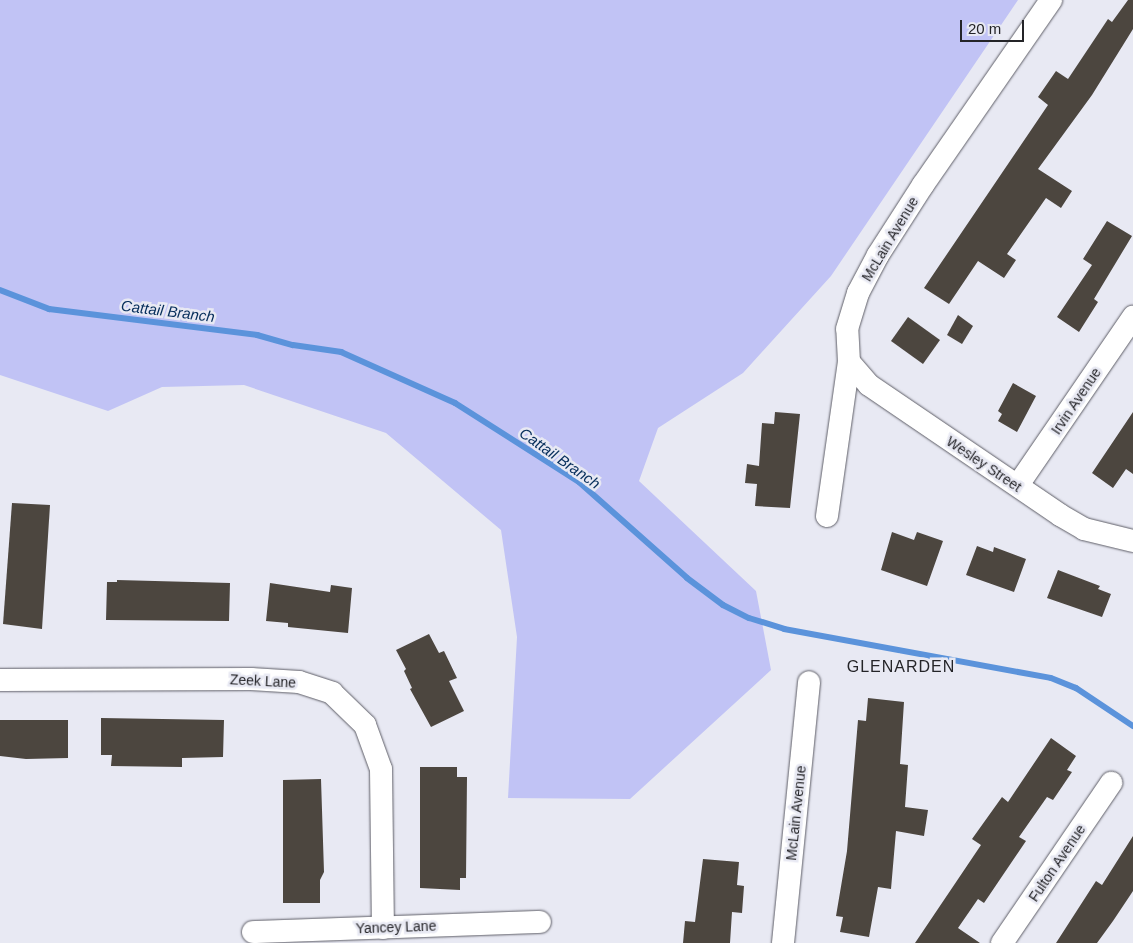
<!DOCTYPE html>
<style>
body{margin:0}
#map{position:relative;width:1133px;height:943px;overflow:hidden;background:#e8e9f3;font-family:Helvetica,sans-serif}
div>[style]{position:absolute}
.green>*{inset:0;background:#c1c3f5}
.stream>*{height:6px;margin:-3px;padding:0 3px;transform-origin:3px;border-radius:3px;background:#5b93db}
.building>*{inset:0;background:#4c463f}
.roads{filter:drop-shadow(0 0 1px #5e5e67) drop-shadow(0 0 1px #5e5e67)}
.minor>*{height:22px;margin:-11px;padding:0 11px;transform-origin:11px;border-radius:11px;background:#fff}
span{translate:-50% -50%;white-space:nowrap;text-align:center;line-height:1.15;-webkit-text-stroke:5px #e8e9f3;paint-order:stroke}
.street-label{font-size:14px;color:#242428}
.water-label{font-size:15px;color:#062e5b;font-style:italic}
.quarter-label{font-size:16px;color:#242428;letter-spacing:1px}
.scale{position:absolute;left:960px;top:20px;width:64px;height:22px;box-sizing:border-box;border:2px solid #242428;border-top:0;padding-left:6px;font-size:15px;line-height:18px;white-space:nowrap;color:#242428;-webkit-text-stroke:4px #e8e9f3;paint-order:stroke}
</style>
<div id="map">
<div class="green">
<div style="clip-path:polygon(0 0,1018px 0,831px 276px,743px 373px,658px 428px,639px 481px,756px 591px,771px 670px,630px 799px,508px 798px,517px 637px,501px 530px,386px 433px,244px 385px,162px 387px,108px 411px,0 375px)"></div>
</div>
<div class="stream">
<div style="left:0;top:290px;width:53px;rotate:21.2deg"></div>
<div style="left:49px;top:309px;width:210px;rotate:7.1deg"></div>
<div style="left:257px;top:335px;width:37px;rotate:16deg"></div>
<div style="left:293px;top:345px;width:49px;rotate:8.3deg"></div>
<div style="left:341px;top:352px;width:125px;rotate:24.1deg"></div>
<div style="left:455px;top:403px;width:147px;rotate:32.5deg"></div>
<div style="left:579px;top:482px;width:144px;rotate:41.6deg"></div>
<div style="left:687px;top:578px;width:45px;rotate:36.9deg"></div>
<div style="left:723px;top:605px;width:29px;rotate:27deg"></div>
<div style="left:749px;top:618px;width:37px;rotate:17deg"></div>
<div style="left:784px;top:629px;width:271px;rotate:10.4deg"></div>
<div style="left:1051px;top:678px;width:27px;rotate:22deg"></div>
<div style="left:1076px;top:688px;width:69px;rotate:33.7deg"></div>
</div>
<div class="building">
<div style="clip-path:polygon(1128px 0,1133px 0,1133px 29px,1092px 95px,1038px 169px,1072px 191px,1061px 208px,1046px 198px,1007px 254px,1016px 260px,1004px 278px,978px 261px,949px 304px,924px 288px,1048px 105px,1038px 97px,1056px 71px,1068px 79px,1108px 19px,1112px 22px)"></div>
<div style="clip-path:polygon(1107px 221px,1132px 236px,1094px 299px,1098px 302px,1079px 332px,1057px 317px,1092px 265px,1083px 259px)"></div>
<div style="clip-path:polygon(958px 315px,973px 326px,962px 344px,947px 335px)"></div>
<div style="clip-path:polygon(908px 317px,940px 340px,923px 364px,891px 341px)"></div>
<div style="clip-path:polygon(1013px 383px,1036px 396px,1017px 432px,998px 421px,1002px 414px,998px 411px)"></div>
<div style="clip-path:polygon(775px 412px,800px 414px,790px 508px,755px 506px,757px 484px,745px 483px,747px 464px,759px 466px,762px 423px,774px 424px)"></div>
<div style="clip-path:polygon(1133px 412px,1133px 474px,1126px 469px,1113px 488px,1092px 473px)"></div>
<div style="clip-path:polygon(12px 503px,50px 505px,42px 629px,3px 624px)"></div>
<div style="clip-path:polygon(892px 532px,914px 540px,917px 532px,943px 541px,927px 586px,881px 570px)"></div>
<div style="clip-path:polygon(977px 546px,993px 552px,994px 547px,1026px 559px,1014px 592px,966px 575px)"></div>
<div style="clip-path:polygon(1058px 570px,1100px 586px,1098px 589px,1111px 594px,1102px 617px,1047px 598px)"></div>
<div style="clip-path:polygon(117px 580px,230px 583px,229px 621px,106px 620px,107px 582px,117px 582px)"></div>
<div style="clip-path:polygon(270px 583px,330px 592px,331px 585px,352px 588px,348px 633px,288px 627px,288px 623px,266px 621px)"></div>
<div style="clip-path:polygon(429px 634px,439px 653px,444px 651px,457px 678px,449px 681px,464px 711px,431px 727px,410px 689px,412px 688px,404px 671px,406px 669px,396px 650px)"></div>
<div style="clip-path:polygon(868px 698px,904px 702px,900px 764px,908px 765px,905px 807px,928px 810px,924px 836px,896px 831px,891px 889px,878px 887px,869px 937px,840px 932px,843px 917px,836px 916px,847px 851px,858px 720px,866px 721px)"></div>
<div style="clip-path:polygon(101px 718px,224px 720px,223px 757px,182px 758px,182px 767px,111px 766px,112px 755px,101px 755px)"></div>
<div style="clip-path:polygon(0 720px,68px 720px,68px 758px,26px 759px,0 756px)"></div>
<div style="clip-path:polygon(1051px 738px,1076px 756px,1067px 770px,1072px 772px,1053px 800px,1047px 797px,1019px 837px,1026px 841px,984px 903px,978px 899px,958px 928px,980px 943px,915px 943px,981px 845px,972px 839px,1002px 797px,1008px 802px)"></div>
<div style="clip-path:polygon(420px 767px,457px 767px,457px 777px,467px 777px,466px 878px,460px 878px,460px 890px,420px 888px)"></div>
<div style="clip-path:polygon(321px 779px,324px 872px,320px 880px,320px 903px,283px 903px,283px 780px)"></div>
<div style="clip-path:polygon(1133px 836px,1133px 891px,1113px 921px,1097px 943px,1056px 943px,1096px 881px,1102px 885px)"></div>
<div style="clip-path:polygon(703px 859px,739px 862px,737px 885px,744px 886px,742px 913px,732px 912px,730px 943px,683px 943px,685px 921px,695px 922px)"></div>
</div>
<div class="roads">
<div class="minor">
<div style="left:849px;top:362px;width:30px;rotate:49deg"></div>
<div style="left:869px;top:385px;width:231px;rotate:34.2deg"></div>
<div style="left:1060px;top:515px;width:28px;rotate:30deg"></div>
<div style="left:1084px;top:529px;width:50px;rotate:13.8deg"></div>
<div style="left:1018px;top:485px;width:204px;rotate:-55.6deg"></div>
<div style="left:827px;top:516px;width:156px;rotate:-81.9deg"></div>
<div style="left:849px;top:362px;width:33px;rotate:-93deg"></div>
<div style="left:847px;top:329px;width:38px;rotate:-73deg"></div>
<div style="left:858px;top:293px;width:43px;rotate:-62.2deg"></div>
<div style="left:878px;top:255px;width:83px;rotate:-57.3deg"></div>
<div style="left:923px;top:185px;width:225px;rotate:-55.3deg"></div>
<div style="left:0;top:680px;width:251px;rotate:-0.2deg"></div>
<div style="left:251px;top:679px;width:48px;rotate:3.6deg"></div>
<div style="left:299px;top:682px;width:35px;rotate:18deg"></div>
<div style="left:332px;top:693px;width:46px;rotate:44.1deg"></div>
<div style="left:365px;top:725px;width:47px;rotate:70deg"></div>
<div style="left:381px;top:769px;width:159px;rotate:89.3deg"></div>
<div style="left:253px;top:932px;width:287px;rotate:-2deg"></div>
<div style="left:783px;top:943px;width:262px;rotate:-84.3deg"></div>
<div style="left:1002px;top:943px;width:194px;rotate:-55.7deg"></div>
</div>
</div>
<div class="street-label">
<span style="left:890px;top:239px;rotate:-59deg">McLain Avenue</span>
<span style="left:1076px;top:401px;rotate:-56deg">Irvin Avenue</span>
<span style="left:984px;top:464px;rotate:34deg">Wesley Street</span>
<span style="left:263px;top:681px;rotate:3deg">Zeek Lane</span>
<span style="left:796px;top:813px;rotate:-84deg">McLain Avenue</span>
<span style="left:1057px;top:863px;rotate:-56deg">Fulton Avenue</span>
<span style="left:396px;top:927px;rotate:-2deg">Yancey Lane</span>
</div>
<div class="water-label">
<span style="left:168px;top:311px;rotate:7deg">Cattail Branch</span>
<span style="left:560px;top:458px;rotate:35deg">Cattail Branch</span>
</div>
<div class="quarter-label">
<span style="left:901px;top:667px">GLENARDEN</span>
</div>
<div class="scale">20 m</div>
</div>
